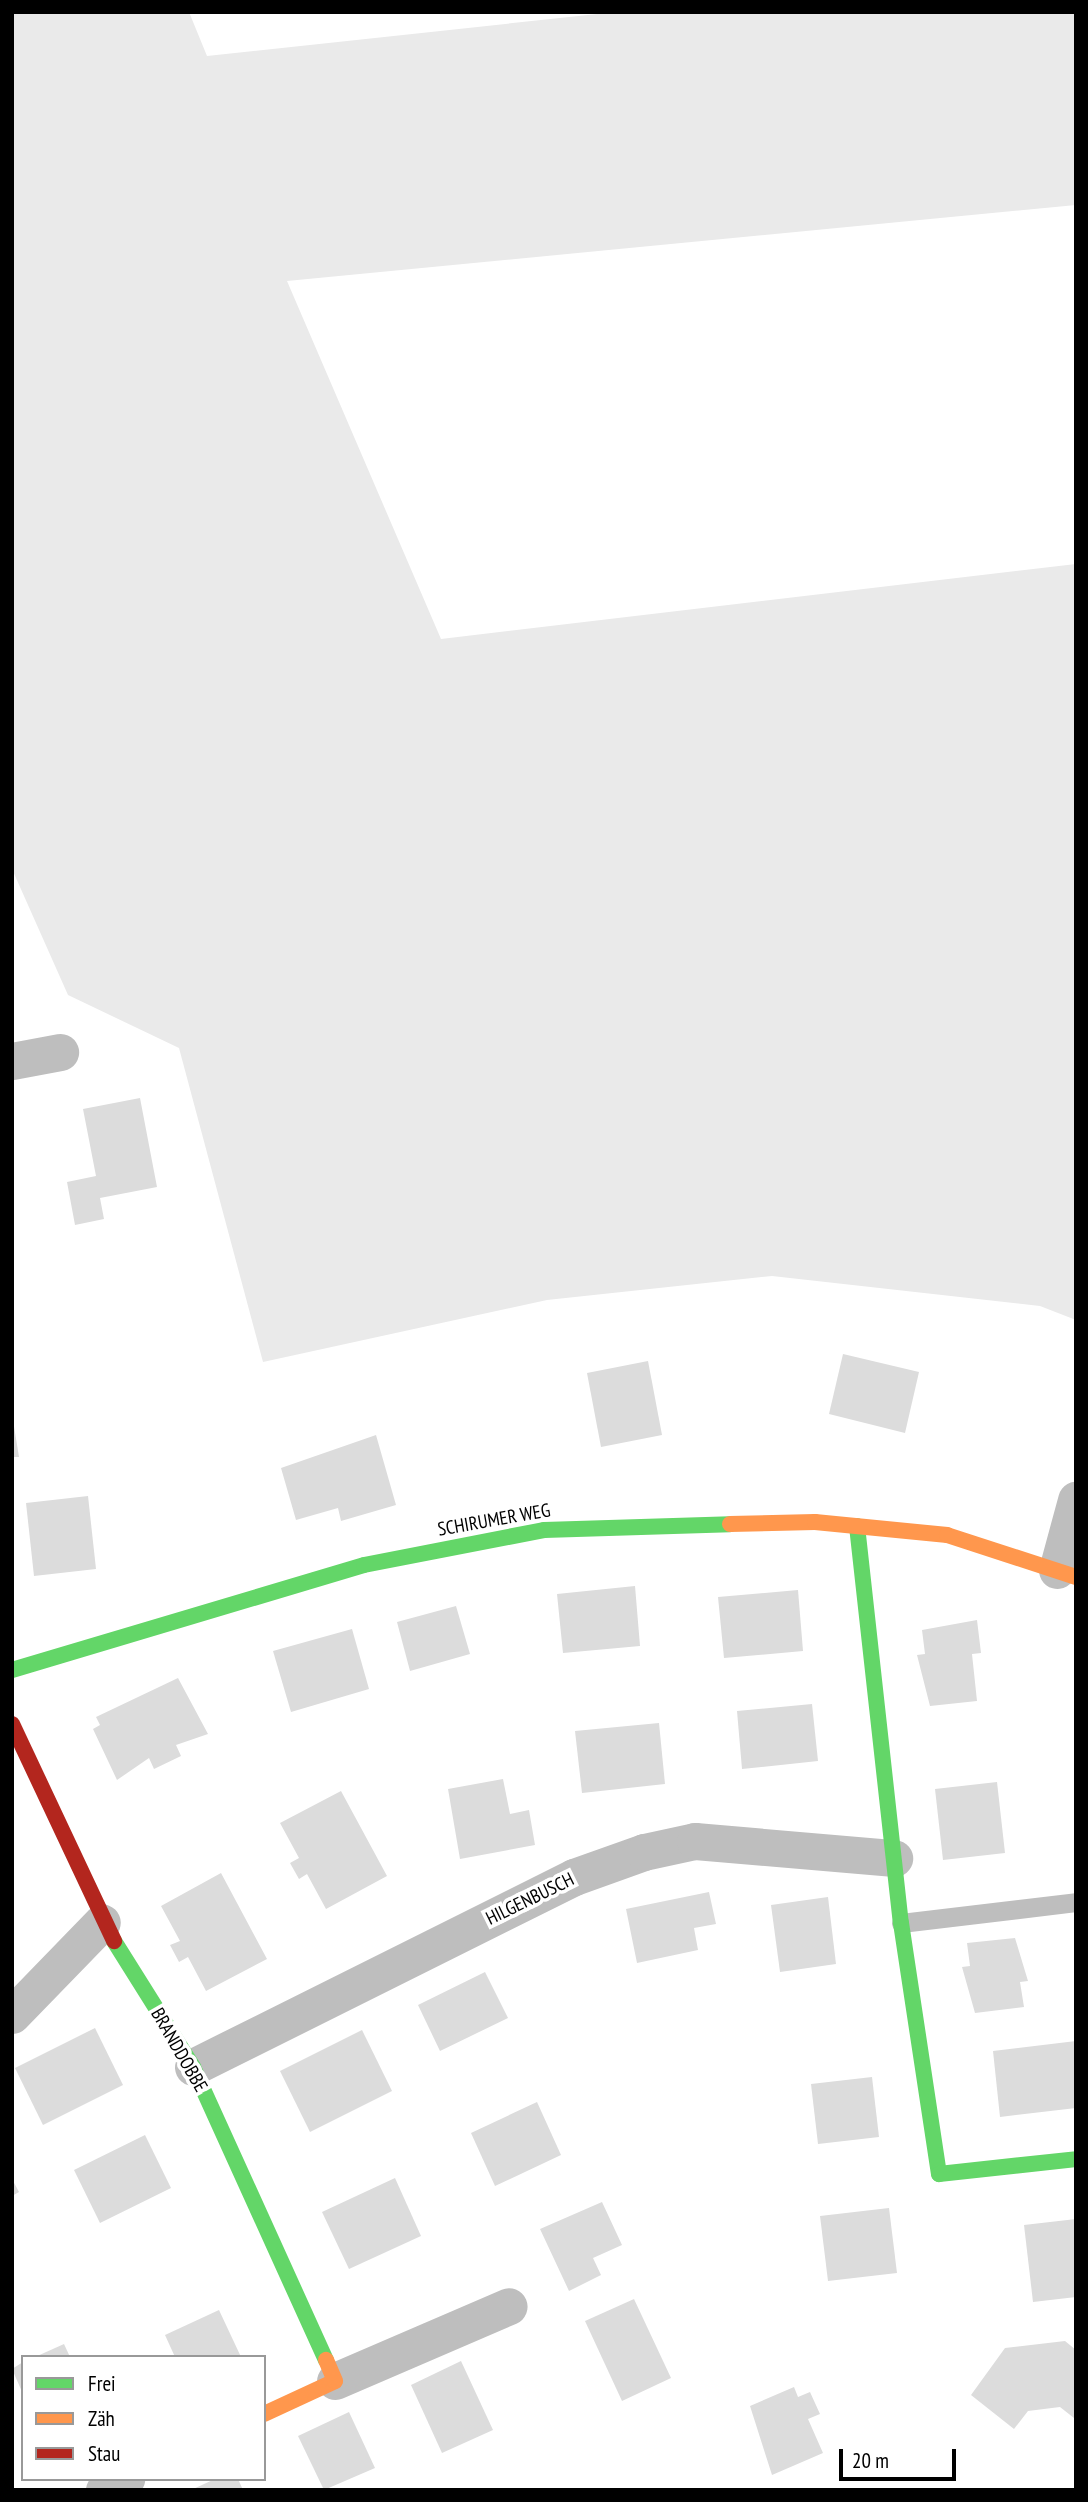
<!DOCTYPE html>
<meta charset="utf-8">
<style>
body{margin:0}
#map{position:relative;width:1088px;height:2502px;overflow:hidden;background:#fff;font-family:"PT Sans Narrow",sans-serif}
div>[style]{position:absolute}
.green>*{inset:0;background:#eaeaea}
.building>*{inset:0;background:#dcdcdc}
.lane>*{height:19px;margin:-9.5px;padding:0 9.5px;transform-origin:9.5px;border-radius:9.5px;background:#bebebe}
.street>*{height:37px;margin:-18.5px;padding:0 18.5px;transform-origin:18.5px;border-radius:18.5px;background:#bebebe}
.fast>*{height:16px;margin:-8px;padding:0 8px;transform-origin:8px;border-radius:8px;background:#63d668}
.slow>*{height:16px;margin:-8px;padding:0 8px;transform-origin:8px;border-radius:8px;background:#ff974d}
.jam>*{height:16px;margin:-8px;padding:0 8px;transform-origin:8px;border-radius:8px;background:#b3261e}
span{translate:-50% -50%;white-space:nowrap;text-align:center;line-height:1.15;-webkit-text-stroke:7px #fff;paint-order:stroke}
.street-label{font-size:19px;color:#000}
.frame{position:absolute;inset:0;border:14px solid #000;pointer-events:none}
.legend{position:absolute;left:21px;top:2355px;width:245px;height:126px;box-sizing:border-box;background:#fff;border:2px solid #999;margin:0;padding:9px 12px;list-style:none;font-size:21px;color:#000}
.legend li{display:flex;align-items:center;gap:14px;height:35px}
.legend b{width:35px;border:2px solid #999}
.scale{position:absolute;left:839px;top:2449px;width:117px;height:32px;box-sizing:border-box;border:4px solid #000;border-top:0;padding-left:9px;font-size:21px;line-height:24px;white-space:nowrap;color:#000;-webkit-text-stroke:5px #fff;paint-order:stroke}
</style>
<div id="map">
<div class="green">
<div style="clip-path:polygon(12px 12px,189px 12px,207px 56px,616px 12px,1076px 12px,1076px 205px,287px 281px,441px 639px,1076px 564px,1076px 1320px,1040px 1306px,772px 1276px,547px 1300px,263px 1362px,179px 1048px,68px 995px,12px 869px)"></div>
</div>
<div class="building">
<div style="clip-path:polygon(140px 1098px,157px 1187px,100px 1198px,104px 1219px,75px 1225px,67px 1182px,96px 1176px,83px 1109px)"></div>
<div style="clip-path:polygon(843px 1354px,919px 1372px,905px 1433px,829px 1414px)"></div>
<div style="clip-path:polygon(648px 1361px,662px 1435px,601px 1447px,587px 1373px)"></div>
<div style="clip-path:polygon(12px 1414px,19px 1457px,12px 1457px)"></div>
<div style="clip-path:polygon(376px 1435px,396px 1505px,341px 1521px,338px 1508px,296px 1520px,281px 1468px)"></div>
<div style="clip-path:polygon(88px 1496px,96px 1569px,34px 1576px,26px 1503px)"></div>
<div style="clip-path:polygon(635px 1586px,640px 1646px,563px 1653px,557px 1594px)"></div>
<div style="clip-path:polygon(798px 1590px,803px 1651px,724px 1658px,718px 1597px)"></div>
<div style="clip-path:polygon(456px 1606px,470px 1654px,410px 1671px,397px 1622px)"></div>
<div style="clip-path:polygon(977px 1620px,981px 1653px,972px 1654px,977px 1701px,930px 1706px,917px 1655px,925px 1654px,922px 1630px)"></div>
<div style="clip-path:polygon(352px 1629px,369px 1689px,291px 1712px,273px 1651px)"></div>
<div style="clip-path:polygon(178px 1678px,208px 1734px,176px 1745px,181px 1756px,154px 1769px,149px 1758px,117px 1780px,93px 1729px,100px 1725px,96px 1717px)"></div>
<div style="clip-path:polygon(812px 1704px,818px 1761px,742px 1769px,737px 1711px)"></div>
<div style="clip-path:polygon(659px 1723px,665px 1784px,582px 1793px,575px 1731px)"></div>
<div style="clip-path:polygon(503px 1779px,510px 1814px,529px 1810px,535px 1845px,460px 1859px,448px 1789px)"></div>
<div style="clip-path:polygon(997px 1782px,1005px 1853px,943px 1860px,935px 1789px)"></div>
<div style="clip-path:polygon(341px 1791px,387px 1876px,326px 1909px,307px 1874px,299px 1879px,290px 1863px,299px 1858px,280px 1823px)"></div>
<div style="clip-path:polygon(221px 1873px,267px 1959px,206px 1991px,188px 1957px,179px 1962px,170px 1945px,180px 1941px,161px 1906px)"></div>
<div style="clip-path:polygon(709px 1892px,716px 1924px,694px 1928px,698px 1950px,637px 1963px,626px 1909px)"></div>
<div style="clip-path:polygon(828px 1897px,836px 1964px,780px 1972px,771px 1905px)"></div>
<div style="clip-path:polygon(1015px 1938px,1028px 1981px,1020px 1982px,1024px 2007px,975px 2013px,962px 1967px,970px 1966px,967px 1943px)"></div>
<div style="clip-path:polygon(485px 1972px,508px 2018px,440px 2051px,418px 2005px)"></div>
<div style="clip-path:polygon(95px 2028px,123px 2085px,43px 2125px,15px 2068px)"></div>
<div style="clip-path:polygon(362px 2030px,392px 2091px,310px 2132px,280px 2071px)"></div>
<div style="clip-path:polygon(1076px 2041px,1076px 2108px,1000px 2117px,993px 2051px)"></div>
<div style="clip-path:polygon(872px 2077px,879px 2137px,818px 2144px,811px 2084px)"></div>
<div style="clip-path:polygon(537px 2102px,561px 2155px,495px 2186px,471px 2133px)"></div>
<div style="clip-path:polygon(145px 2135px,171px 2188px,100px 2223px,74px 2170px)"></div>
<div style="clip-path:polygon(395px 2178px,421px 2236px,349px 2269px,322px 2212px)"></div>
<div style="clip-path:polygon(12px 2179px,19px 2192px,12px 2196px)"></div>
<div style="clip-path:polygon(602px 2202px,622px 2245px,593px 2258px,601px 2275px,569px 2291px,540px 2229px)"></div>
<div style="clip-path:polygon(889px 2208px,897px 2273px,828px 2281px,820px 2216px)"></div>
<div style="clip-path:polygon(1076px 2219px,1076px 2297px,1033px 2302px,1024px 2225px)"></div>
<div style="clip-path:polygon(634px 2299px,671px 2378px,622px 2401px,585px 2321px)"></div>
<div style="clip-path:polygon(219px 2310px,241px 2357px,175px 2357px,165px 2335px)"></div>
<div style="clip-path:polygon(1065px 2341px,1076px 2350px,1074px 2418px,1060px 2407px,1028px 2411px,1014px 2429px,971px 2395px,1005px 2348px)"></div>
<div style="clip-path:polygon(64px 2344px,70px 2357px,35px 2357px)"></div>
<div style="clip-path:polygon(461px 2361px,493px 2430px,442px 2453px,411px 2385px)"></div>
<div style="clip-path:polygon(23px 2362px,23px 2394px,12px 2369px)"></div>
<div style="clip-path:polygon(794px 2387px,798px 2397px,810px 2392px,820px 2414px,808px 2419px,823px 2453px,772px 2475px,750px 2406px)"></div>
<div style="clip-path:polygon(349px 2412px,375px 2468px,324px 2490px,298px 2436px)"></div>
<div style="clip-path:polygon(215px 2479px,238px 2479px,243px 2490px,191px 2490px)"></div>
</div>
<div class="lane">
<div style="left:901px;top:1923px;width:176px;rotate:-6.8deg"></div>
</div>
<div class="street">
<div style="left:12px;top:1061px;width:49px;rotate:-10.6deg"></div>
<div style="left:1057px;top:1570px;width:73px;rotate:-74.8deg"></div>
<div style="left:12px;top:2015px;width:129px;rotate:-45.9deg"></div>
<div style="left:193px;top:2067px;width:426px;rotate:-26.5deg"></div>
<div style="left:574px;top:1877px;width:74px;rotate:-19.7deg"></div>
<div style="left:644px;top:1852px;width:52px;rotate:-12.2deg"></div>
<div style="left:695px;top:1841px;width:200px;rotate:4.9deg"></div>
<div style="left:335px;top:2381px;width:189px;rotate:-23.3deg"></div>
<div style="left:104px;top:2490px;width:25px;rotate:-27deg"></div>
</div>
<div class="fast">
<div style="left:857px;top:1526px;width:399px;rotate:83.7deg"></div>
<div style="left:901px;top:1923px;width:254px;rotate:81.4deg"></div>
<div style="left:939px;top:2174px;width:138px;rotate:-6.2deg"></div>
<div style="left:12px;top:1670px;width:367px;rotate:-16.6deg"></div>
<div style="left:364px;top:1565px;width:183px;rotate:-11deg"></div>
<div style="left:544px;top:1530px;width:186px;rotate:-1.8deg"></div>
<div style="left:114px;top:1941px;width:149px;rotate:57.9deg"></div>
<div style="left:193px;top:2067px;width:322px;rotate:65.6deg"></div>
</div>
<div class="slow">
<div style="left:730px;top:1524px;width:85px;rotate:-1.3deg"></div>
<div style="left:815px;top:1522px;width:133px;rotate:5.6deg"></div>
<div style="left:947px;top:1535px;width:136px;rotate:18deg"></div>
<div style="left:264px;top:2414px;width:78px;rotate:-24.9deg"></div>
<div style="left:335px;top:2381px;width:23px;rotate:-113deg"></div>
</div>
<div class="jam">
<div style="left:12px;top:1724px;width:240px;rotate:64.8deg"></div>
</div>
<div class="street-label">
<span style="left:494px;top:1520px;rotate:-10deg">SCHIRUMER WEG</span>
<span style="left:530px;top:1899px;rotate:-26deg">HILGENBUSCH</span>
<span style="left:179px;top:2050px;rotate:60deg">BRANDDOBBE</span>
</div>
<div class="frame"></div>
<ul class="legend">
<li><b style="height:9px;background:#63d668"></b>Frei</li>
<li><b style="height:9px;background:#ff974d"></b>Zäh</li>
<li><b style="height:9px;background:#b3261e"></b>Stau</li>
</ul>
<div class="scale">20 m</div>
</div>
